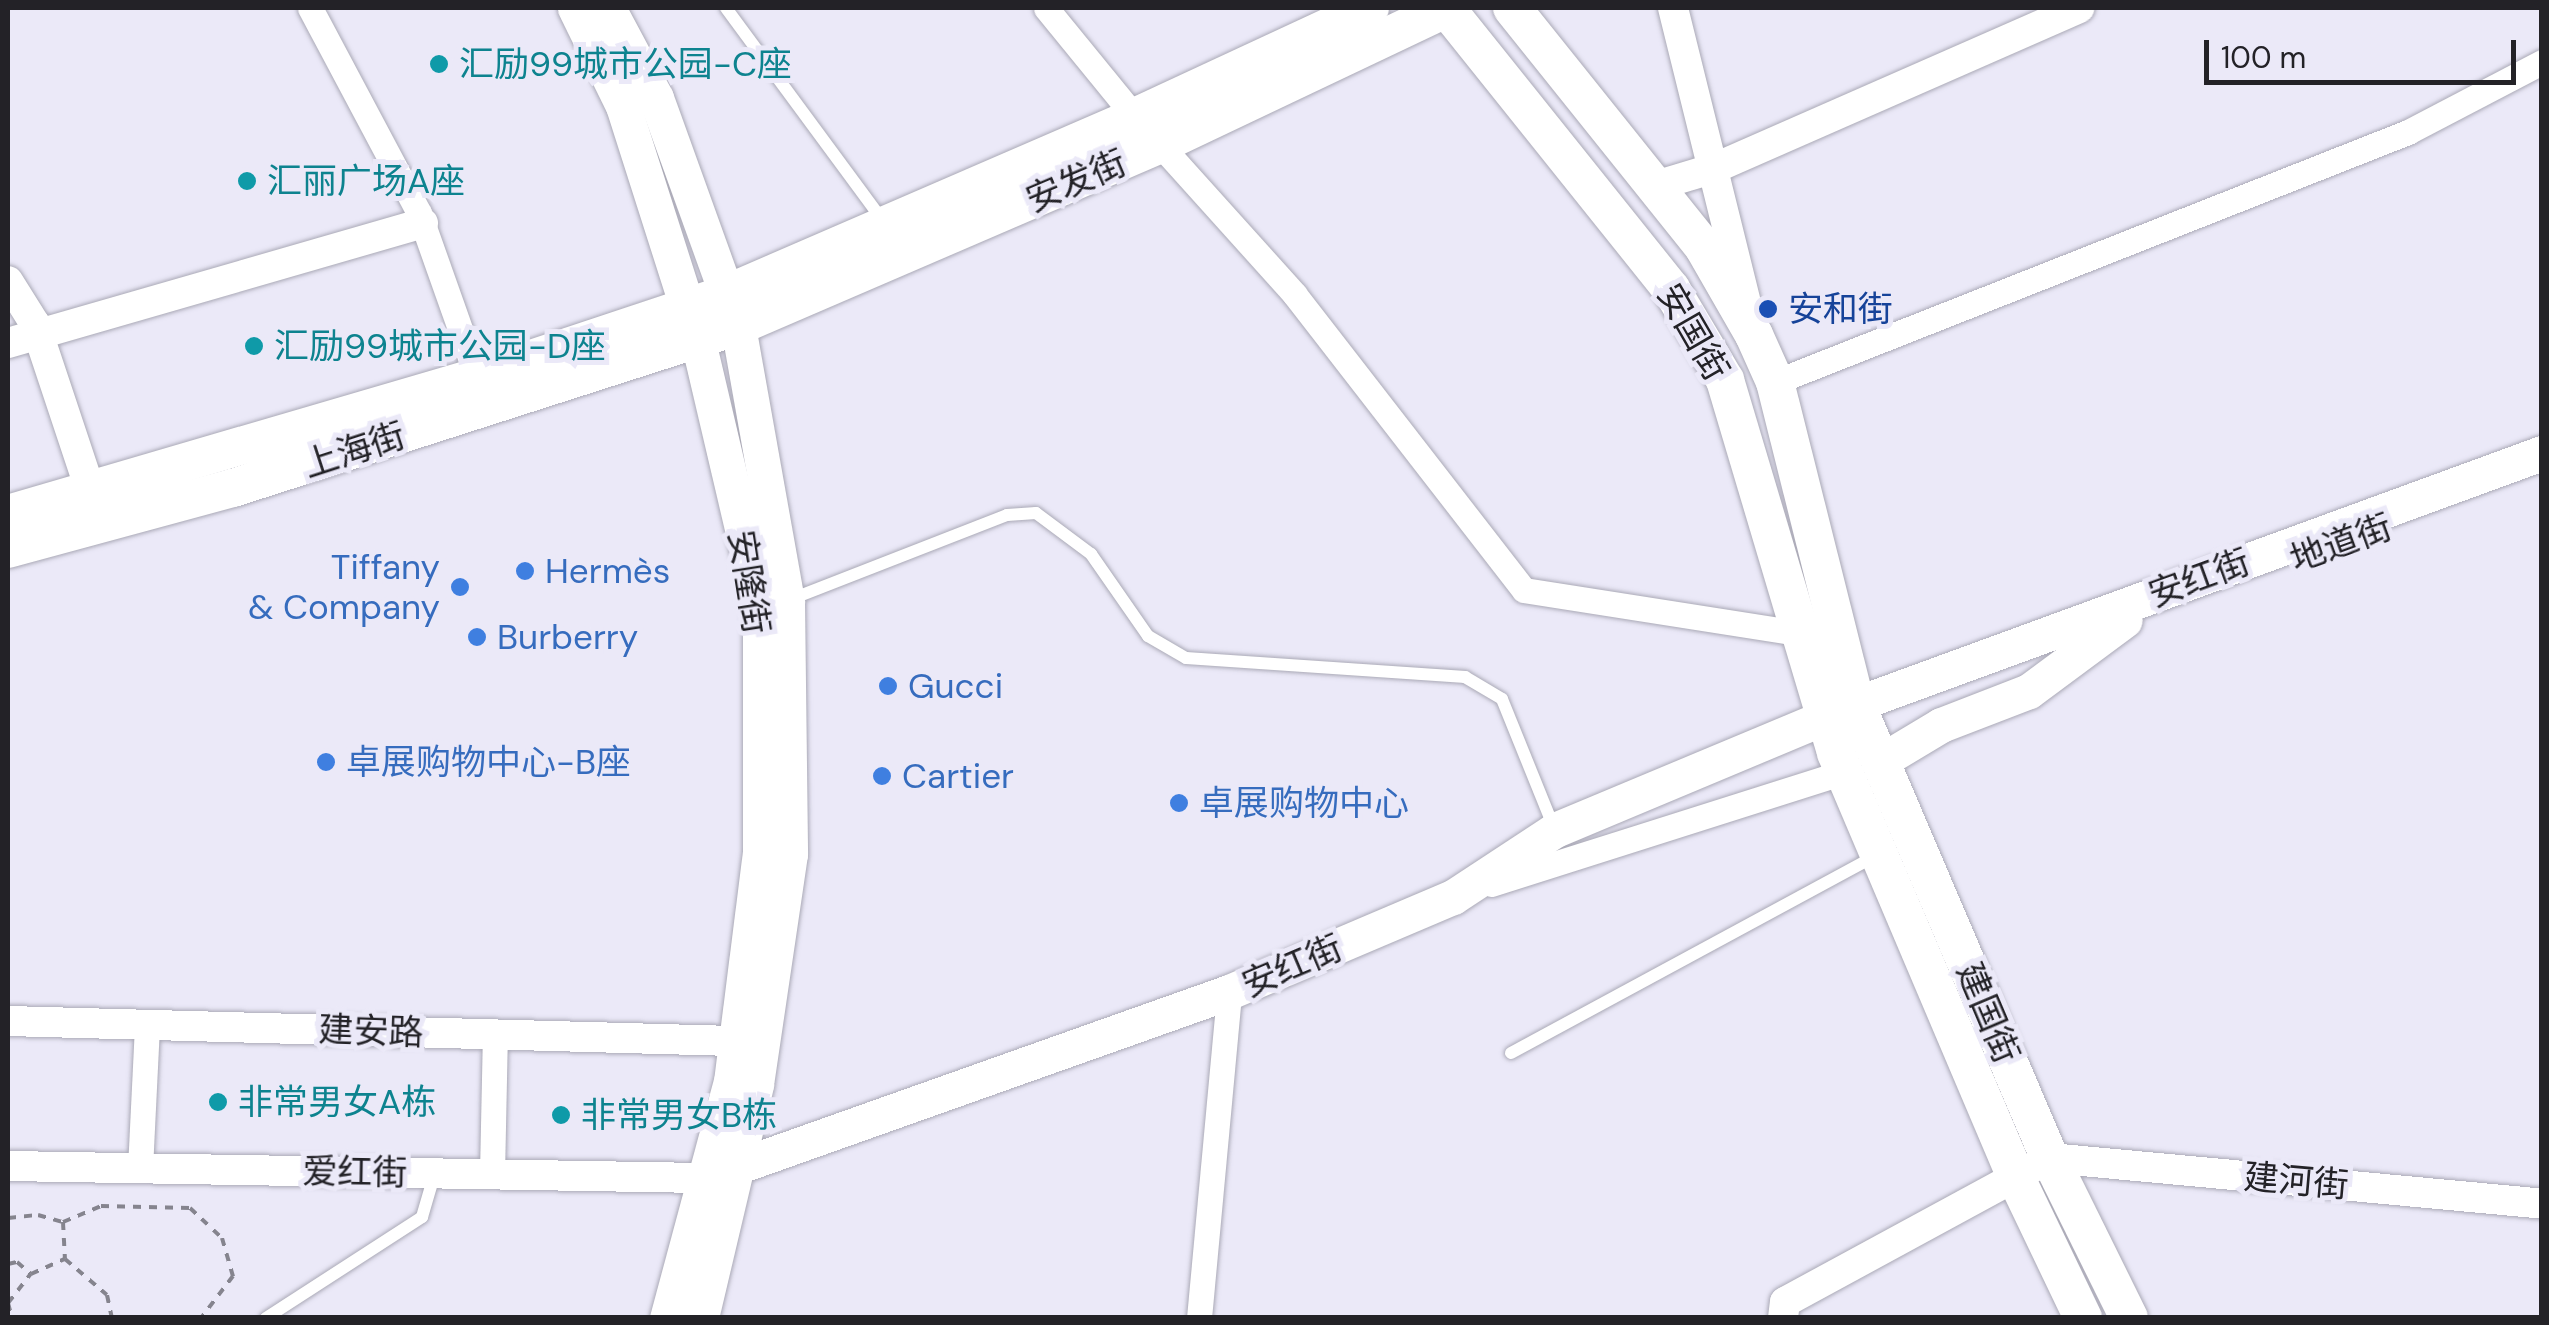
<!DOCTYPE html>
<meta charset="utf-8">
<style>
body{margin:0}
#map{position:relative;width:2549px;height:1325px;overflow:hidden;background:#ebe9f8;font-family:"DM Sans","Noto Sans SC",sans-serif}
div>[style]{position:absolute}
.path>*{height:4px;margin-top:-2px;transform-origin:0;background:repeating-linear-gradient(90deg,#85848e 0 8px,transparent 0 16px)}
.roads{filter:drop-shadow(0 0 2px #aaa9b6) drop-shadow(0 0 2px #aaa9b6)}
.service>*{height:12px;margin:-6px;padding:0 6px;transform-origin:6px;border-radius:6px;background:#fff}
.minor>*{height:25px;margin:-12.5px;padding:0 12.5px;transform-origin:12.5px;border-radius:12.5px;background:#fff}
.tertiary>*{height:30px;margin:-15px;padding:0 15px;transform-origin:15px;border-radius:15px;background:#fff}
.secondary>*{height:35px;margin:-17.5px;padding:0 17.5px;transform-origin:17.5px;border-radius:17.5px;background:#fff}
.primary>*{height:38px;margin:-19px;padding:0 19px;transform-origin:19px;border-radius:19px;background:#fff}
.dots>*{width:28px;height:28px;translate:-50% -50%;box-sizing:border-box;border:5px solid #ebe9f8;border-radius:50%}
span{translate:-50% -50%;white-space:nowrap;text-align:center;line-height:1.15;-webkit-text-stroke:10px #ebe9f8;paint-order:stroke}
.culture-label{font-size:35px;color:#0d838f}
.left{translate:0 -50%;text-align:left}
.street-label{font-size:35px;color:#232227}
.transit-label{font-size:35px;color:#164399}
.shop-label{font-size:35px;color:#366cbe}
.right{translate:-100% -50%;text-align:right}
.frame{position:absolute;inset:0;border:10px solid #232227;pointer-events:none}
.scale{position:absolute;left:2204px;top:40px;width:312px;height:45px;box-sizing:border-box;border:5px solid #232227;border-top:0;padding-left:12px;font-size:30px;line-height:35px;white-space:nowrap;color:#232227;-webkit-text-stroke:8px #ebe9f8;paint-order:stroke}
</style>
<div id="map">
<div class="path">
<div style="left:8px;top:1218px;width:30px;rotate:-6deg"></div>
<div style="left:38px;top:1215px;width:26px;rotate:16deg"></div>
<div style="left:63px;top:1222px;width:37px;rotate:87deg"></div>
<div style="left:65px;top:1259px;width:55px;rotate:40.6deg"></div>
<div style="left:107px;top:1295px;width:24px;rotate:78deg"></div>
<div style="left:63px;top:1222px;width:41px;rotate:-22.8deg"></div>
<div style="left:101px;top:1206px;width:89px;rotate:1.3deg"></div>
<div style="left:190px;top:1208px;width:44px;rotate:43.2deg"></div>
<div style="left:222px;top:1238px;width:40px;rotate:74deg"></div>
<div style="left:233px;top:1276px;width:53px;rotate:127.3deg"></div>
<div style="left:8px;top:1264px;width:9px;rotate:-13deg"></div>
<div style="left:17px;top:1262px;width:18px;rotate:41deg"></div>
<div style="left:31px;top:1274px;width:37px;rotate:-24deg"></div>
<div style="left:8px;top:1303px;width:37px;rotate:-52deg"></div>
<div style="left:8px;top:1303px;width:16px;rotate:75deg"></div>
</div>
<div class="roads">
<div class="service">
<div style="left:726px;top:8px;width:266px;rotate:53.6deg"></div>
<div style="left:789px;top:600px;width:234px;rotate:-21.3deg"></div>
<div style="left:1007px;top:515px;width:29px;rotate:-4deg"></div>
<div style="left:1036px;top:513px;width:69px;rotate:36.7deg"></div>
<div style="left:1091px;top:554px;width:100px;rotate:55.2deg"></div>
<div style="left:1148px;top:636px;width:44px;rotate:30.1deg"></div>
<div style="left:1186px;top:658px;width:280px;rotate:3.9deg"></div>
<div style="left:1465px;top:677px;width:43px;rotate:30.7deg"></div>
<div style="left:1502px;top:699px;width:136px;rotate:68deg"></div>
<div style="left:1511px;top:1053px;width:412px;rotate:-28.4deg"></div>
<div style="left:266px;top:1318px;width:186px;rotate:-32.9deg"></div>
<div style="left:422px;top:1217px;width:43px;rotate:-73.7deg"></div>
</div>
<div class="minor">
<div style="left:310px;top:8px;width:232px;rotate:62deg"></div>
<div style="left:419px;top:213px;width:174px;rotate:70.5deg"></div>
<div style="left:1046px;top:8px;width:141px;rotate:50.8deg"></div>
<div style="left:1135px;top:117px;width:239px;rotate:48deg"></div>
<div style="left:1295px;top:295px;width:373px;rotate:52.2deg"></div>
<div style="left:1524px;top:590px;width:277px;rotate:8.9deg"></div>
<div style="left:1775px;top:382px;width:681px;rotate:-21.55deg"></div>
<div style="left:2408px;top:132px;width:151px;rotate:-27.6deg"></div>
<div style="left:1491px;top:884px;width:370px;rotate:-17.6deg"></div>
<div style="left:140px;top:1169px;width:144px;rotate:-87.2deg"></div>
<div style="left:492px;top:1174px;width:140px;rotate:-88.8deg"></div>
<div style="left:1199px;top:1318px;width:327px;rotate:-84.7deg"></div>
</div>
<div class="tertiary">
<div style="left:1673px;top:8px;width:311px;rotate:76.1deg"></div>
<div style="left:1655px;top:186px;width:63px;rotate:-16.7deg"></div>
<div style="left:1715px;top:168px;width:398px;rotate:-23.7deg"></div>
<div style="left:8px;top:281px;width:51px;rotate:57.9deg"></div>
<div style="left:35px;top:324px;width:196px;rotate:71.6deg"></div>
<div style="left:8px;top:343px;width:432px;rotate:-16.1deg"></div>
<div style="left:8px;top:1021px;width:727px;rotate:1.58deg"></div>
<div style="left:8px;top:1166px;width:695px;rotate:0.99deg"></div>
<div style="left:1783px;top:1318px;width:16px;rotate:-83deg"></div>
<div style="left:1785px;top:1302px;width:302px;rotate:-28.5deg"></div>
<div style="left:2050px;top:1158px;width:494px;rotate:5.3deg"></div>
</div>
<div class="secondary">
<div style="left:575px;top:8px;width:109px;rotate:63.9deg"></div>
<div style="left:623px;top:106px;width:247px;rotate:72.3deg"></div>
<div style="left:698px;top:341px;width:271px;rotate:76.8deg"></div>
<div style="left:760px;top:605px;width:247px;rotate:90deg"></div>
<div style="left:760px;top:852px;width:231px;rotate:97.2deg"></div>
<div style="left:731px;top:1081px;width:245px;rotate:105.1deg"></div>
<div style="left:608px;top:8px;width:102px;rotate:61.9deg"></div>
<div style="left:656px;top:98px;width:242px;rotate:70.2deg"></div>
<div style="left:738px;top:326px;width:279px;rotate:79.9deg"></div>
<div style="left:787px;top:601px;width:253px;rotate:89.3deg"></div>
<div style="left:790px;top:854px;width:233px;rotate:98.4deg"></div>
<div style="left:756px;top:1085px;width:239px;rotate:103.3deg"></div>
<div style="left:1856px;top:704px;width:730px;rotate:-20.1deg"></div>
<div style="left:1881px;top:761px;width:70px;rotate:-31deg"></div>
<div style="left:1941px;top:725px;width:94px;rotate:-21.1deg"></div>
<div style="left:2029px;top:691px;width:119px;rotate:-36.5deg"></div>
<div style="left:739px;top:1166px;width:520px;rotate:-19.55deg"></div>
<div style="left:1229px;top:992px;width:243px;rotate:-23deg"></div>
<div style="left:1453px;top:897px;width:122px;rotate:-33.3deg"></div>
<div style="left:1555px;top:830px;width:290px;rotate:-22.7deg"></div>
</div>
<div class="primary">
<div style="left:1446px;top:8px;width:360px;rotate:51.3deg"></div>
<div style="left:1671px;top:289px;width:106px;rotate:59.3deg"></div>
<div style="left:1725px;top:380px;width:389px;rotate:73.4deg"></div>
<div style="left:1836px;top:753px;width:462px;rotate:67deg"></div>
<div style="left:2016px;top:1178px;width:155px;rotate:64.4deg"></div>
<div style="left:1512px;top:8px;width:307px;rotate:51.3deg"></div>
<div style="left:1704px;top:248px;width:100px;rotate:60.1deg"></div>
<div style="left:1754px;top:335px;width:51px;rotate:65.9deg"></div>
<div style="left:1775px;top:382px;width:332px;rotate:75.9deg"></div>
<div style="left:1856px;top:704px;width:494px;rotate:66.9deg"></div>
<div style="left:2050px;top:1158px;width:178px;rotate:63.7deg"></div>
<div style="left:8px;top:514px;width:489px;rotate:-16.3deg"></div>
<div style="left:477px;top:377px;width:260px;rotate:-18.4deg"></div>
<div style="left:724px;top:295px;width:448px;rotate:-23.4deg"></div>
<div style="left:1135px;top:117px;width:259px;rotate:-24.9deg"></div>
<div style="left:8px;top:549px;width:233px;rotate:-15.2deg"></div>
<div style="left:233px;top:488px;width:530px;rotate:-17.79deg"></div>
<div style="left:738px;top:326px;width:460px;rotate:-23.3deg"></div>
<div style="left:1161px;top:144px;width:317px;rotate:-25.4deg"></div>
</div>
</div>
<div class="dots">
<div style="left:439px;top:64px;background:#0f9aa8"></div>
<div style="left:247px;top:181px;background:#0f9aa8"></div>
<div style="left:1768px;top:309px;background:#1a4fb4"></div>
<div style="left:254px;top:346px;background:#0f9aa8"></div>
<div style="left:525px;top:571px;background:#3f7fe0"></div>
<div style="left:460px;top:587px;background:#3f7fe0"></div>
<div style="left:477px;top:637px;background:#3f7fe0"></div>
<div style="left:888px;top:686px;background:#3f7fe0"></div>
<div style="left:326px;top:762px;background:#3f7fe0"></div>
<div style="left:882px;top:776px;background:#3f7fe0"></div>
<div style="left:1179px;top:803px;background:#3f7fe0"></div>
<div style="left:218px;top:1102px;background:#0f9aa8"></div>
<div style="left:561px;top:1115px;background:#0f9aa8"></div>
</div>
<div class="culture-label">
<span class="left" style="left:459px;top:64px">汇励99城市公园-C座</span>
<span class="left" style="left:267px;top:181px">汇丽广场A座</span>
<span class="left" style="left:274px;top:346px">汇励99城市公园-D座</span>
<span class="left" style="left:238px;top:1102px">非常男女A栋</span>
<span class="left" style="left:581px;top:1115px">非常男女B栋</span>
</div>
<div class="street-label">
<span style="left:1076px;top:181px;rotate:-23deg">安发街</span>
<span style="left:1693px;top:332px;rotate:60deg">安国街</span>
<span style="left:354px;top:450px;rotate:-18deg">上海街</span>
<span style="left:2341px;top:543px;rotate:-20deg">地道街</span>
<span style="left:2199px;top:578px;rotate:-20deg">安红街</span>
<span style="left:749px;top:582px;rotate:81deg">安隆街</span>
<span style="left:1292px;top:966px;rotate:-23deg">安红街</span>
<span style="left:1988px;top:1013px;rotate:67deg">建国街</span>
<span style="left:371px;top:1031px;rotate:2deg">建安路</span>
<span style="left:355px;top:1172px;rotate:1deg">爱红街</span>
<span style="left:2296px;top:1181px;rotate:5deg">建河街</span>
</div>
<div class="transit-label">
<span class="left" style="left:1788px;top:309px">安和街</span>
</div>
<div class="shop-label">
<span class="right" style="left:440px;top:587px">Tiffany<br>&amp; Company</span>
<span class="left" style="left:545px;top:571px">Hermès</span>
<span class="left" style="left:497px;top:637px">Burberry</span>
<span class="left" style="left:908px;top:686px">Gucci</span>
<span class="left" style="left:346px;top:762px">卓展购物中心-B座</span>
<span class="left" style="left:902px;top:776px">Cartier</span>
<span class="left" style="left:1199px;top:803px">卓展购物中心</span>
</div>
<div class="frame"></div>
<div class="scale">100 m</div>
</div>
